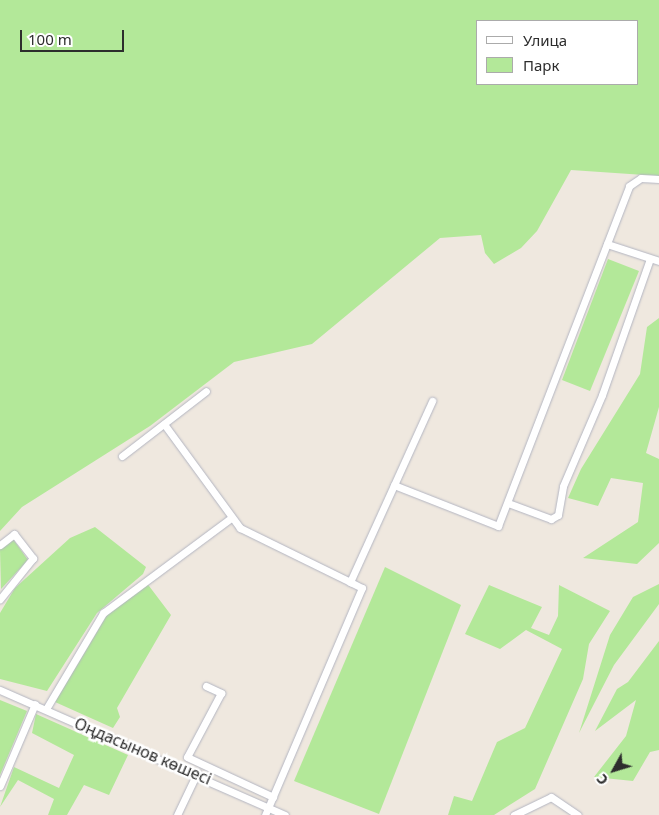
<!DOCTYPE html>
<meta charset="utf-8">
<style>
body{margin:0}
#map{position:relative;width:659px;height:815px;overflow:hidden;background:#efe8df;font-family:"Noto Sans",sans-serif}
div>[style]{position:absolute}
.green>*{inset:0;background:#b3e899}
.roads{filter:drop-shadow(0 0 1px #b3b5c1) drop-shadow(0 0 1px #b3b5c1)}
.minor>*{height:7px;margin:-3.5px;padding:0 3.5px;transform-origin:3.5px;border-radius:3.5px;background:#fff}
span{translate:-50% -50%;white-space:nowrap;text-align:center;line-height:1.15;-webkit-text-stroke:5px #fff;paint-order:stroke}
.street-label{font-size:16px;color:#2d2d2d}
.legend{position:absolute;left:476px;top:20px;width:162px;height:65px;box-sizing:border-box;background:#fff;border:1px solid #ababab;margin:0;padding:6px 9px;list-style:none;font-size:15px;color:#2d2d2d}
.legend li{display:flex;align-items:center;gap:10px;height:25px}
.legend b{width:25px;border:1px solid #ababab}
.north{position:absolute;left:589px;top:745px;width:50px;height:50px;-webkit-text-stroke:4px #fff;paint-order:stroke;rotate:231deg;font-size:14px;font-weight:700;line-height:20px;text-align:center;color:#2d2d2d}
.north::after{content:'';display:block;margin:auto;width:18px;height:22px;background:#2d2d2d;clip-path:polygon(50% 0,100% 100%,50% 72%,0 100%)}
.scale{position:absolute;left:20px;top:30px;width:104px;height:22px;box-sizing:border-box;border:2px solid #2d2d2d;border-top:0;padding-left:6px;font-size:15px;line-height:18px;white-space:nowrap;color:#2d2d2d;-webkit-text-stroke:4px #fff;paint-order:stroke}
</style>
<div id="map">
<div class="green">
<div style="clip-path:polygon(evenodd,0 0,659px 0,659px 176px,571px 170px,537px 231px,521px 248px,494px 264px,485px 253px,481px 235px,440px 238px,312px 344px,234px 362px,150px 426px,22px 507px,0 531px,0 0,478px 21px,638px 21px,638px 84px,478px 84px,478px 21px)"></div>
<div style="clip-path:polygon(608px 259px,639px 271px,590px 391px,562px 380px)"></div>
<div style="clip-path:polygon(659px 318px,659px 407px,646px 453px,659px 459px,659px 543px,637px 564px,583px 558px,638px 522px,643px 483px,611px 478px,598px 506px,568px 498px,581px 469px,640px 374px,647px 327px)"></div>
<div style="clip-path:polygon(95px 527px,146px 567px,143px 574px,97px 613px,47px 691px,0 679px,0 613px,15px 588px,70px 538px)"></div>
<div style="clip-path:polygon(13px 539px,28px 560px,1px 589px,0 549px)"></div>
<div style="clip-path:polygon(385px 567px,461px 605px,379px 814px,294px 781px)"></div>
<div style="clip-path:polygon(146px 582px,171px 615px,117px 708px,120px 717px,113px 728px,55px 702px,107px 615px)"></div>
<div style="clip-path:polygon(659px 584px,659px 604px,614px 665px,579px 733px,610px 635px,633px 597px)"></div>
<div style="clip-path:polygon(489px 585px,542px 607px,531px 628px,549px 635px,558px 616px,559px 585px,610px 611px,589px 644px,583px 679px,535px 789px,494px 815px,448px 815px,454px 796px,472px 801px,497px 742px,525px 728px,562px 649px,526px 630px,500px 649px,465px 634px)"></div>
<div style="clip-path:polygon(659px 641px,659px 750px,650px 752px,633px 781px,594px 777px,626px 736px,636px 700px,595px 731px,617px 689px,628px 682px)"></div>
<div style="clip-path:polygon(0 700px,27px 711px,0 775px)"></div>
<div style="clip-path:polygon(36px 714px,128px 755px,109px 795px,84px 785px,67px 815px,48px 815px,54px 799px,18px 780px,0 807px,14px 767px,59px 788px,74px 755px,32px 733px)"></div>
</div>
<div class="roads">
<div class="minor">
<div style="left:607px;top:244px;width:55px;rotate:18.1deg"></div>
<div style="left:164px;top:424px;width:129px;rotate:53.8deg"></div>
<div style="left:240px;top:528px;width:123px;rotate:26.1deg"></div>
<div style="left:122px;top:456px;width:106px;rotate:-37.7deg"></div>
<div style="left:394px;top:485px;width:112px;rotate:21.5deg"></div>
<div style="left:498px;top:526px;width:364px;rotate:-68.9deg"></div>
<div style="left:629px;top:186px;width:14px;rotate:-34deg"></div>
<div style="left:641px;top:178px;width:18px;rotate:3deg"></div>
<div style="left:508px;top:503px;width:46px;rotate:20.4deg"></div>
<div style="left:551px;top:519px;width:8px;rotate:-30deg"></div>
<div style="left:558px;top:515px;width:29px;rotate:-80deg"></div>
<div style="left:563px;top:486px;width:99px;rotate:-66.8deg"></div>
<div style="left:602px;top:395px;width:144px;rotate:-70.6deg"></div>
<div style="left:0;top:545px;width:18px;rotate:-38deg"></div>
<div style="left:14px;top:534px;width:31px;rotate:52deg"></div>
<div style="left:33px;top:558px;width:53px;rotate:128.8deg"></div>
<div style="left:206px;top:686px;width:17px;rotate:25deg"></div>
<div style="left:221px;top:693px;width:72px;rotate:118deg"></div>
<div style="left:187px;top:757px;width:95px;rotate:24.9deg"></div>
<div style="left:0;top:690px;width:311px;rotate:23.7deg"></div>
<div style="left:46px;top:709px;width:112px;rotate:-59.3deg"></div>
<div style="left:103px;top:613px;width:159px;rotate:-36.6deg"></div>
<div style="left:0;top:786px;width:89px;rotate:-66.9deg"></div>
<div style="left:177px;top:815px;width:47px;rotate:-64.5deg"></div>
<div style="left:265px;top:815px;width:247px;rotate:-66.9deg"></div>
<div style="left:362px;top:588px;width:13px;rotate:-153deg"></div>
<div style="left:350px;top:582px;width:199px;rotate:-65.6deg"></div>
<div style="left:514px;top:815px;width:41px;rotate:-25.9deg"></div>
<div style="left:551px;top:797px;width:32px;rotate:34deg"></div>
</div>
</div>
<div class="street-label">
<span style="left:143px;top:751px;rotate:23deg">Оңдасынов көшесі</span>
</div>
<ul class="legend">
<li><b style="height:6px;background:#fff"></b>Улица</li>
<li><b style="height:14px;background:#b3e899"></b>Парк</li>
</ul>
<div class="north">С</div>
<div class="scale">100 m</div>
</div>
